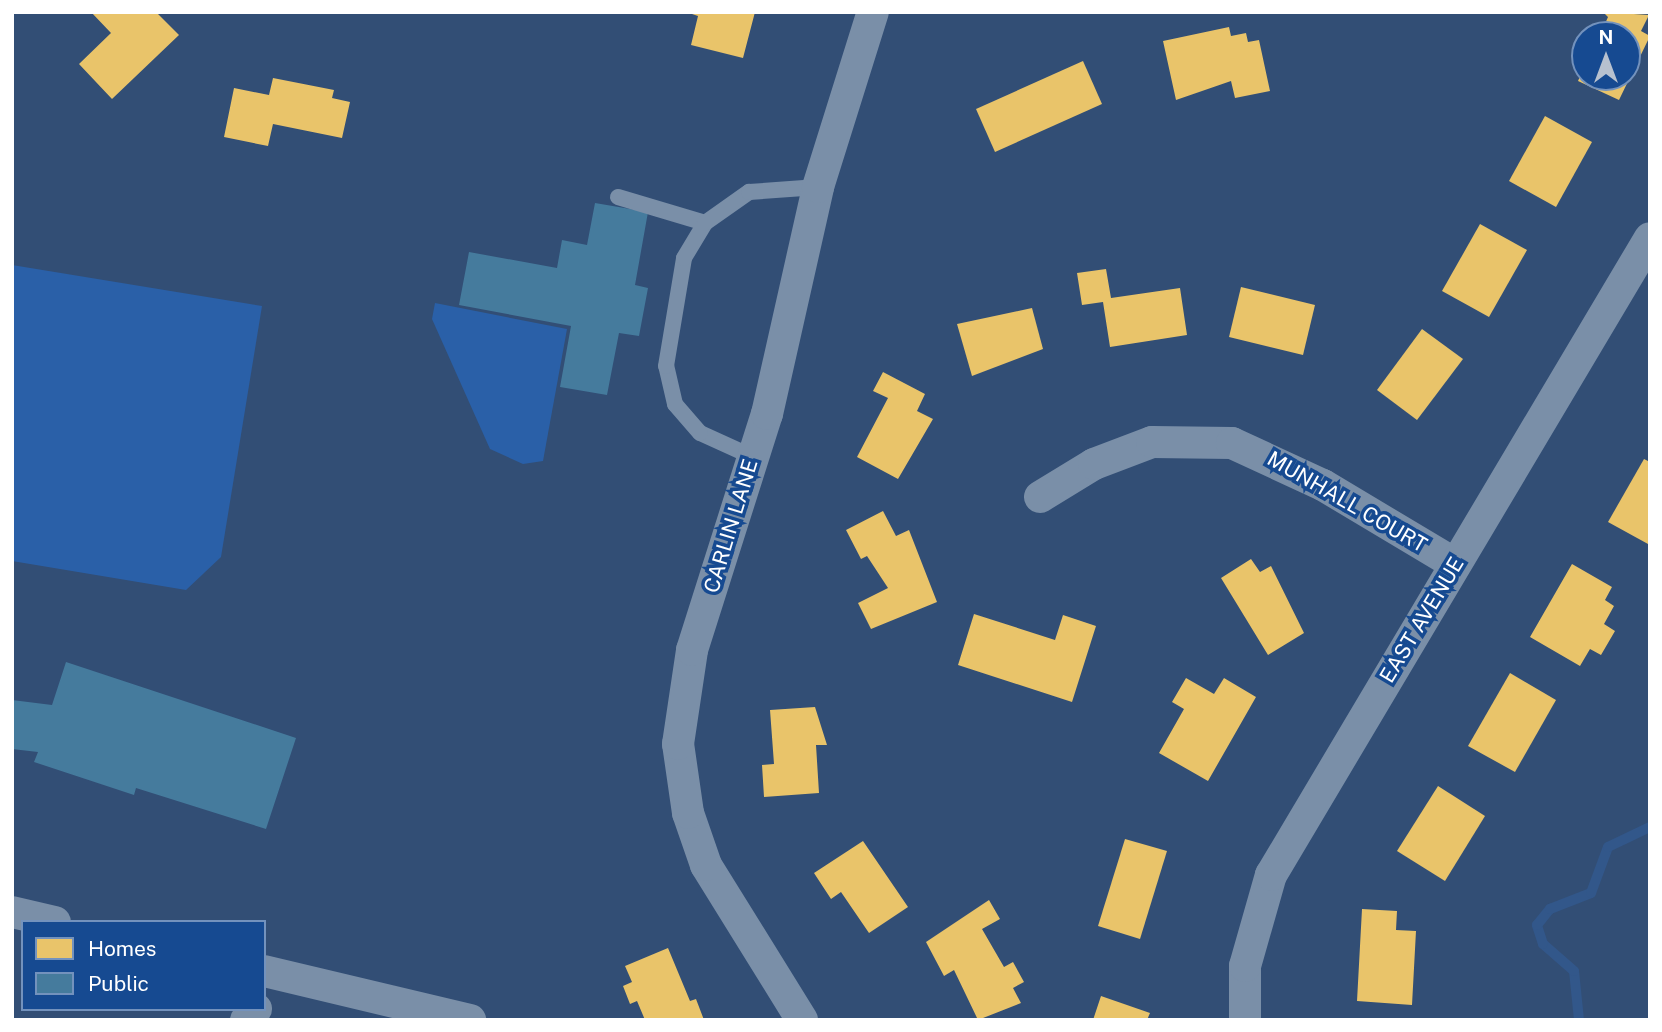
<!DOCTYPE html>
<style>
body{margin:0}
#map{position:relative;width:1662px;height:1032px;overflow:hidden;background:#324e75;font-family:"Public Sans",sans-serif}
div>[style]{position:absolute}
.green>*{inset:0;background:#2a60a8}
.homes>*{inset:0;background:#e9c46a}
.public>*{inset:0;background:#457b9d}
.stream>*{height:10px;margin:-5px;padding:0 5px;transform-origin:5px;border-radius:5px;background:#32578a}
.lane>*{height:16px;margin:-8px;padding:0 8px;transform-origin:8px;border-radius:8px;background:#7a8fa8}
.street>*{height:32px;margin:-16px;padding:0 16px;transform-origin:16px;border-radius:16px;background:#7a8fa8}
span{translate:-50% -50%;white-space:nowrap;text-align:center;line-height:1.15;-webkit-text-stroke:7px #164a91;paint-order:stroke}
.street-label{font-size:21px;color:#fff}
.frame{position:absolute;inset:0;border:14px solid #fff;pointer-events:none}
.legend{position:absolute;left:21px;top:920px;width:245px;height:91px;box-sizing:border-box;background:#164a91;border:2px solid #7392bd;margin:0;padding:9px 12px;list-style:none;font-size:21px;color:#fff}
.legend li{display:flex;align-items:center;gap:14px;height:35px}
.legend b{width:35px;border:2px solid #7392bd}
.north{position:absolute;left:1571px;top:21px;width:70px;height:70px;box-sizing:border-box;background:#164a91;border:2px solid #7392bd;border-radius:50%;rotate:0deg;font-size:19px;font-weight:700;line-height:28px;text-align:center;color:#fff}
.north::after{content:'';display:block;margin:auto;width:24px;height:32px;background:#b7c1cf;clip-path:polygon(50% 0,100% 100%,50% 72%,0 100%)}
</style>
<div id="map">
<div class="green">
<div style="clip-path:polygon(12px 265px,262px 306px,221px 557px,186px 590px,12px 561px)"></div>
<div style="clip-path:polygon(435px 303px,567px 329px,543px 461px,523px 464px,490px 449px,432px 319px)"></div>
</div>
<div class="homes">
<div style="clip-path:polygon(91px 12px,156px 12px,179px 35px,112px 99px,79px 64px,111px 33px)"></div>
<div style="clip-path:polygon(686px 12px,755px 12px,743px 58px,691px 45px,698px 16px)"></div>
<div style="clip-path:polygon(1603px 12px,1649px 15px,1641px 31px,1650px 36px,1619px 100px,1578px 81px,1585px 65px,1585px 77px,1627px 77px,1627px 35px,1600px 35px,1608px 17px)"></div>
<div style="clip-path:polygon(1229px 27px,1231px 36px,1246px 33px,1248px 42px,1259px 40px,1270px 91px,1235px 98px,1231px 81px,1176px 100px,1163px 41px)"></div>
<div style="clip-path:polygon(1083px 61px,1102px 104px,995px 152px,976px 109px)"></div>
<div style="clip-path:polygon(273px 78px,334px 90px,332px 98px,350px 102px,342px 138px,273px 124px,268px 146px,224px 137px,234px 88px,269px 95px)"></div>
<div style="clip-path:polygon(1545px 116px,1592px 142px,1556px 207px,1509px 181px)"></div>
<div style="clip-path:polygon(1480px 224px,1527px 250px,1489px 317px,1442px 291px)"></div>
<div style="clip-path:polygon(1106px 269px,1111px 298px,1180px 288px,1187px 335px,1110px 347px,1103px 302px,1082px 305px,1077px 273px)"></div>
<div style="clip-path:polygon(1241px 287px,1315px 305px,1303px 355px,1229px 337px)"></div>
<div style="clip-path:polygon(1032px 308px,1043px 349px,972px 376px,957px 324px)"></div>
<div style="clip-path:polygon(1422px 329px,1463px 359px,1417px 420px,1377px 390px)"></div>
<div style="clip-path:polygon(883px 372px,925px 394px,917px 411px,933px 419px,898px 479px,857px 457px,888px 398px,873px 391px)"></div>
<div style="clip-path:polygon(1644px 459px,1650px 462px,1648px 544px,1608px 522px)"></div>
<div style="clip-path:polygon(883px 511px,896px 536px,909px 530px,937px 602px,871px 629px,858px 603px,888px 588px,867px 556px,861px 559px,846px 530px)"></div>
<div style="clip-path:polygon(1251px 559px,1260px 572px,1271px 566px,1304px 633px,1268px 655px,1221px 578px)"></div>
<div style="clip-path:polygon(1572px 564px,1612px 587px,1605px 600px,1614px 606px,1604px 624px,1615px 631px,1601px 655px,1590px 649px,1580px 666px,1530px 637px)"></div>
<div style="clip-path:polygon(974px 614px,1055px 640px,1063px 615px,1096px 626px,1072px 702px,958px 665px)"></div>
<div style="clip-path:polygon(1510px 673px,1556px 700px,1515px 772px,1468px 746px)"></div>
<div style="clip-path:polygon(1186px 678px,1214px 694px,1224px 678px,1256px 697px,1208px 781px,1159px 753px,1184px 709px,1172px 702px)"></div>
<div style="clip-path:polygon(815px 707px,827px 745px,816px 745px,819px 793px,764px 797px,762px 765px,774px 764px,770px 710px)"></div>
<div style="clip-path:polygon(1438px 786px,1485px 816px,1445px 881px,1397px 851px)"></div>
<div style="clip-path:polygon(1125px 839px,1167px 851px,1140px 939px,1098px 926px)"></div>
<div style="clip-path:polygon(863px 841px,908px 907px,869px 933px,841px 892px,831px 899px,814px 873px)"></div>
<div style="clip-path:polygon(989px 900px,1000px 919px,982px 929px,1004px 967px,1013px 962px,1024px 982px,1013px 988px,1021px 1003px,978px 1020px,954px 970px,944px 976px,926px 942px)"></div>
<div style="clip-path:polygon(1362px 909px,1397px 911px,1396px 930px,1416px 931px,1412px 1005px,1357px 1001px)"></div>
<div style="clip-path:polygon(668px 948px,690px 1001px,696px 999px,704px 1020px,645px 1020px,637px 1001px,630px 1004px,623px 986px,632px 982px,625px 966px)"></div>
<div style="clip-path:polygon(1101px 996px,1150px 1013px,1147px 1020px,1093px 1020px)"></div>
</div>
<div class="public">
<div style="clip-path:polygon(595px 203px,648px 212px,635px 285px,648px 288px,639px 336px,619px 333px,607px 395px,560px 387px,571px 326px,459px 305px,469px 252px,557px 268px,562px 240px,587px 245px)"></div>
<div style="clip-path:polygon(66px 662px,296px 738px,266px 829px,136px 788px,134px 795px,34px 762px,38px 752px,12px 749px,12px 700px,52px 705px)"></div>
</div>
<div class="stream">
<div style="left:1579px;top:1020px;width:49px;rotate:-95.8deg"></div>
<div style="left:1574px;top:971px;width:41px;rotate:-138.9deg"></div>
<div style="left:1543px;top:944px;width:20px;rotate:-108deg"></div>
<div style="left:1537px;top:925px;width:21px;rotate:-51deg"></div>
<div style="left:1550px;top:909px;width:44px;rotate:-21.3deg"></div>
<div style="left:1591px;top:893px;width:49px;rotate:-69.7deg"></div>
<div style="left:1608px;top:847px;width:47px;rotate:-25.5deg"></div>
</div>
<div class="lane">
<div style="left:618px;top:197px;width:91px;rotate:16.6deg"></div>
<div style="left:753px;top:457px;width:58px;rotate:-155.6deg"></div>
<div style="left:700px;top:433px;width:38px;rotate:-131deg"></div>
<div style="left:675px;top:404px;width:39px;rotate:-103deg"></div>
<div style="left:666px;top:366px;width:109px;rotate:-80.5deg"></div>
<div style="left:684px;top:258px;width:41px;rotate:-59deg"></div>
<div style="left:705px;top:223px;width:54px;rotate:-35.2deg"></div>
<div style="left:749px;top:192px;width:69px;rotate:-4.1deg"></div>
</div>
<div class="street">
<div style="left:1040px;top:497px;width:63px;rotate:-31.4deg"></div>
<div style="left:1094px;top:464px;width:62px;rotate:-20.8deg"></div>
<div style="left:1152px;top:442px;width:80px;rotate:0.7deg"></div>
<div style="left:1232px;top:443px;width:100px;rotate:24.8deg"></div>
<div style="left:1323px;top:485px;width:154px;rotate:30.9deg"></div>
<div style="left:12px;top:912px;width:44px;rotate:13.1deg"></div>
<div style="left:264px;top:971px;width:212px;rotate:13.4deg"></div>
<div style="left:246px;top:1020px;width:15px;rotate:-48deg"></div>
<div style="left:802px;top:1020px;width:182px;rotate:-121.8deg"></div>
<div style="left:706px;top:865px;width:55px;rotate:-109.1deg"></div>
<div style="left:688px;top:813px;width:70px;rotate:-98.2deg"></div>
<div style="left:678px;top:744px;width:95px;rotate:-81.5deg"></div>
<div style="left:692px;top:650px;width:248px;rotate:-72.4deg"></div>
<div style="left:767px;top:414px;width:233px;rotate:-77.3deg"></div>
<div style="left:818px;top:187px;width:183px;rotate:-72.6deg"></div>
<div style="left:1245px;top:1020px;width:54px;rotate:-90deg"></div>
<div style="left:1245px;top:966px;width:95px;rotate:-74.1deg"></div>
<div style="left:1271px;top:875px;width:741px;rotate:-59.25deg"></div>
</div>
<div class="street-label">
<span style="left:1347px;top:502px;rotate:30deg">MUNHALL COURT</span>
<span style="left:731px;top:526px;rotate:-73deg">CARLIN LANE</span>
<span style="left:1422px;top:620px;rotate:-59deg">EAST AVENUE</span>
</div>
<div class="frame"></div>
<ul class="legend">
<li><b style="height:19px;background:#e9c46a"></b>Homes</li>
<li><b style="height:19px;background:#457b9d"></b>Public</li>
</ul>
<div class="north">N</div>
</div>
